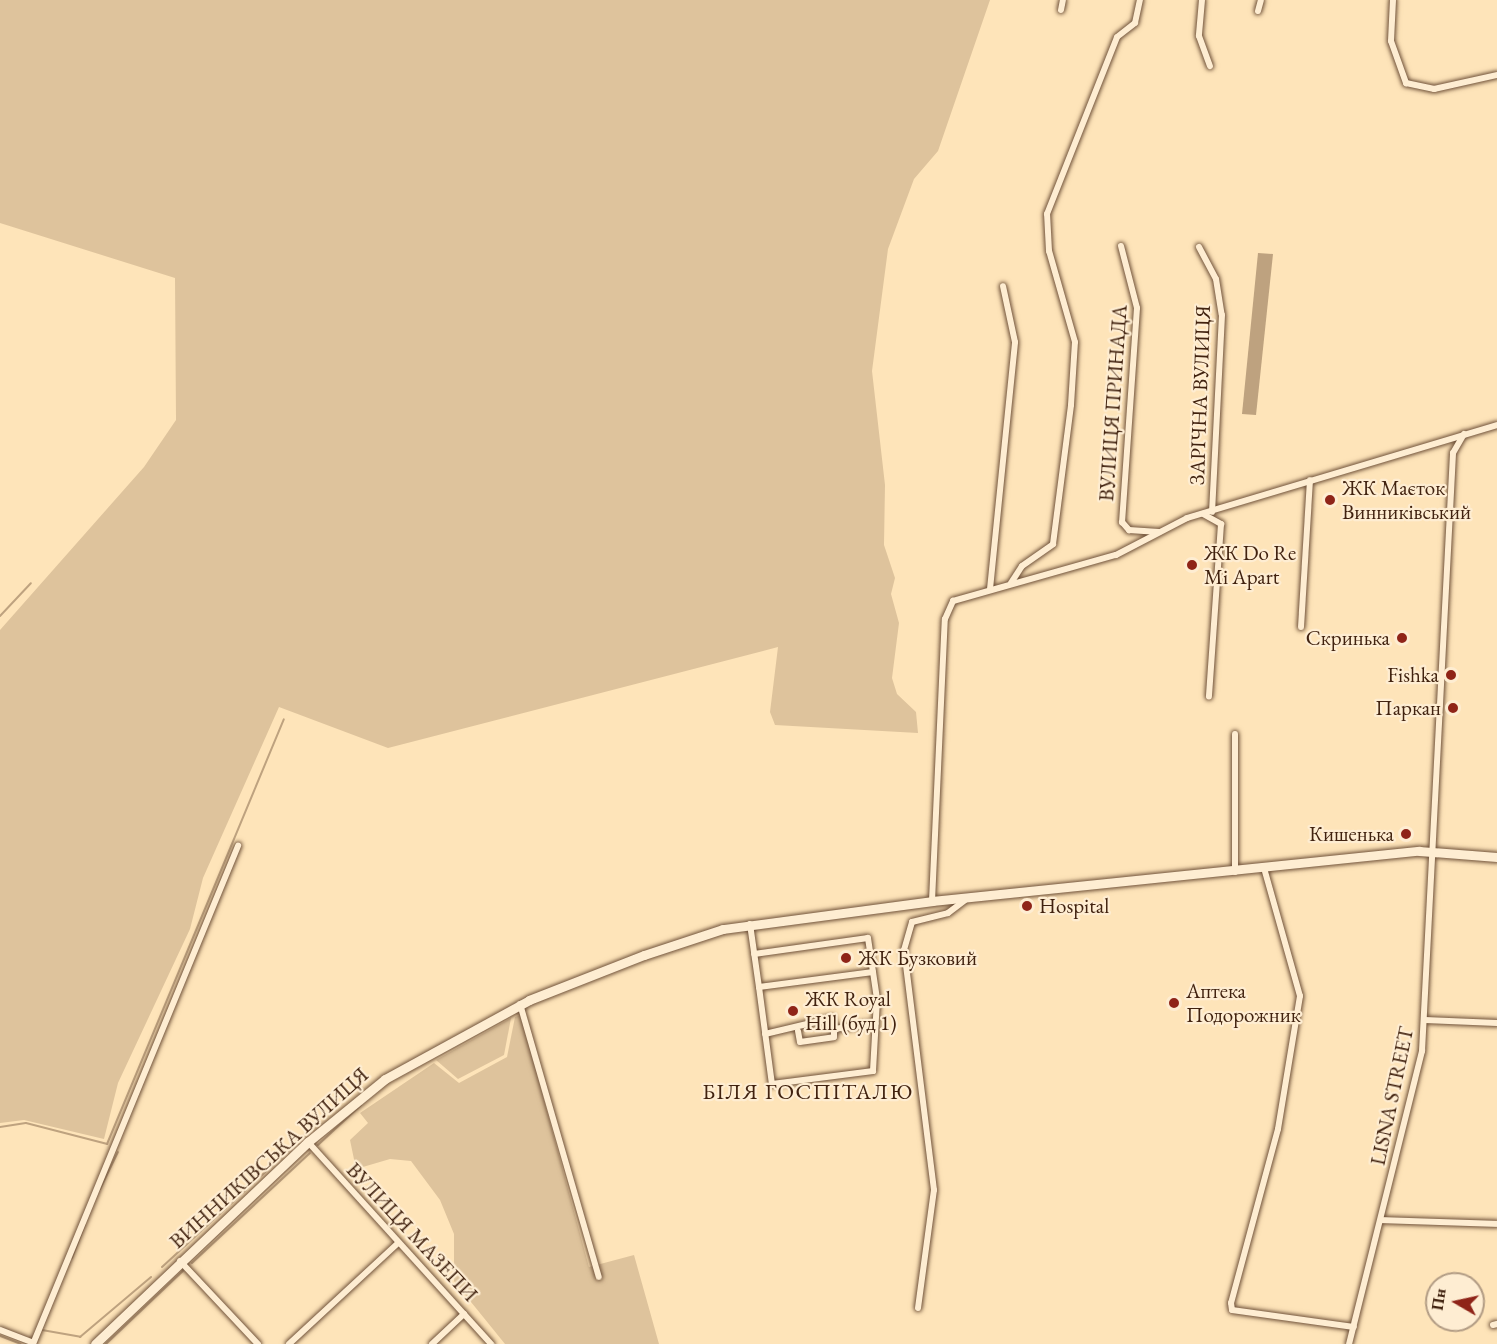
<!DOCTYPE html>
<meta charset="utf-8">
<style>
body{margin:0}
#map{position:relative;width:1497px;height:1344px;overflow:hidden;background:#fee4b9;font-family:"EB Garamond",serif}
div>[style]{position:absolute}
.green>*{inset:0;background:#dec39c}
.water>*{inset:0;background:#bea27f}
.stream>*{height:2px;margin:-1px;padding:0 1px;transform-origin:1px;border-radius:1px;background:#bea27f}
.roads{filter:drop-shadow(0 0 2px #70523a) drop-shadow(0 0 2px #70523a)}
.minor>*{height:6px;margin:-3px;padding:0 3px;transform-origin:3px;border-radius:3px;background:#feedd2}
.secondary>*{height:9px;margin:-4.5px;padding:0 4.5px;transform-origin:4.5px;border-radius:4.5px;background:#feedd2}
.dots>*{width:16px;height:16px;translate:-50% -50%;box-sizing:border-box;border:3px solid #feedd2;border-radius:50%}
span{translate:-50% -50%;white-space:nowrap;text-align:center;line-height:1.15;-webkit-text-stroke:4.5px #feedd2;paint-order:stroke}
.street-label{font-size:21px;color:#41220f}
.poi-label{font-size:21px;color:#41220f}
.left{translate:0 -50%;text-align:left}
.right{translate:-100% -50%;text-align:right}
.neighbourhood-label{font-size:22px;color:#41220f;letter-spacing:1.5px}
.north{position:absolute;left:1425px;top:1272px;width:60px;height:60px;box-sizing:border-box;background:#feedd2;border:2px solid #b29c84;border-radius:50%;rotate:279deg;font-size:16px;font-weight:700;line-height:24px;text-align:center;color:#41220f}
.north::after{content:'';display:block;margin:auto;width:21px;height:27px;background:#8f2418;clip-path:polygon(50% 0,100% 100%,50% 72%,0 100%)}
</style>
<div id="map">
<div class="green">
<div style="clip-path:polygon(0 0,990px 0,938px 151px,914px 179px,888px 249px,872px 371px,885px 485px,884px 545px,895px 578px,891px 594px,899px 623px,892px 678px,897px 694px,916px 712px,918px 733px,775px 725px,770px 712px,778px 647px,388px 748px,279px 707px,203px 878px,190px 929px,118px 1083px,104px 1139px,24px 1120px,0 1123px,0 630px,144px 467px,176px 420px,175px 278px,0 223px)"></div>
<div style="clip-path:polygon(521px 1015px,589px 1267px,634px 1255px,659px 1344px,505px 1344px,454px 1281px,454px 1234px,440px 1200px,411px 1161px,390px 1159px,356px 1169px,350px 1140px,368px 1123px,360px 1113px,434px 1063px,459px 1083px,507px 1057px,515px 1017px)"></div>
<div style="clip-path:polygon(511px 1018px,504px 1055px,458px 1079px,436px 1060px)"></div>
</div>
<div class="water">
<div style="clip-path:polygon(1258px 253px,1273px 254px,1256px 415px,1242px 414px)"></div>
</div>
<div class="stream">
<div style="left:0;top:616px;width:45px;rotate:-46.8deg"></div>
<div style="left:0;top:1127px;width:26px;rotate:-9deg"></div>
<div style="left:26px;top:1123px;width:84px;rotate:14.5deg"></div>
<div style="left:107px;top:1144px;width:460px;rotate:-67.4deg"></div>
<div style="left:318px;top:1145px;width:59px;rotate:-42.9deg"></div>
<div style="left:100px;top:1189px;width:41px;rotate:-64.1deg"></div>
<div style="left:72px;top:1258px;width:36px;rotate:-69deg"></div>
<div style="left:192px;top:1263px;width:161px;rotate:-43deg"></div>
<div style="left:162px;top:1267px;width:188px;rotate:-42.6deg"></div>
<div style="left:42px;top:1330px;width:39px;rotate:10deg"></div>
<div style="left:80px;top:1337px;width:93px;rotate:-40.2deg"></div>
<div style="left:0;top:1336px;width:22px;rotate:21deg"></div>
<div style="left:106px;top:1344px;width:106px;rotate:-43.5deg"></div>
</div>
<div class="roads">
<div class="minor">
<div style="left:1202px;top:0;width:36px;rotate:95deg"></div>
<div style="left:1199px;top:36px;width:32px;rotate:70deg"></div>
<div style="left:1393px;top:0;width:41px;rotate:92.8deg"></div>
<div style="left:1391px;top:41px;width:45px;rotate:70.3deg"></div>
<div style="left:1406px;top:83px;width:29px;rotate:12deg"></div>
<div style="left:1434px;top:89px;width:65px;rotate:-12.5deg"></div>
<div style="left:1061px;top:10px;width:10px;rotate:-79deg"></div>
<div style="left:1258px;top:11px;width:11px;rotate:-75deg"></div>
<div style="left:1121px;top:246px;width:64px;rotate:75.5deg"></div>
<div style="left:1137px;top:308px;width:215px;rotate:94deg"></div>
<div style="left:1122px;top:522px;width:11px;rotate:49deg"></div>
<div style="left:1129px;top:530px;width:30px;rotate:4deg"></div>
<div style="left:1199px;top:247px;width:36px;rotate:62deg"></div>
<div style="left:1216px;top:279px;width:36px;rotate:81deg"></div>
<div style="left:1222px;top:315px;width:197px;rotate:92.9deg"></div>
<div style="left:1203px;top:514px;width:21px;rotate:29deg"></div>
<div style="left:1221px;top:524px;width:173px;rotate:94deg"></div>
<div style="left:1011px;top:583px;width:20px;rotate:-57deg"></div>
<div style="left:1022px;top:566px;width:38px;rotate:-35deg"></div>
<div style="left:1053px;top:544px;width:140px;rotate:-82.6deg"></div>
<div style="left:1071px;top:405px;width:63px;rotate:-86.4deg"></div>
<div style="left:1075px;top:342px;width:95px;rotate:-105.9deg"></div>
<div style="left:1049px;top:251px;width:37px;rotate:-93deg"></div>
<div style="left:1047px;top:214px;width:190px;rotate:-68.4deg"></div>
<div style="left:1117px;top:37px;width:23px;rotate:-38deg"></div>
<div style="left:1135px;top:23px;width:24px;rotate:-78deg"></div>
<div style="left:990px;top:589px;width:248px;rotate:-84.2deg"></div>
<div style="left:1015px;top:342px;width:57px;rotate:-102.1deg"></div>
<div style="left:1301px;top:627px;width:147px;rotate:-86.5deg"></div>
<div style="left:1235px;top:734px;width:138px;rotate:90deg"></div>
<div style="left:1264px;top:868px;width:133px;rotate:74.3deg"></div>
<div style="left:1300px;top:996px;width:135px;rotate:99.4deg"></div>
<div style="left:1278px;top:1129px;width:180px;rotate:105.1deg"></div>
<div style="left:1231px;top:1303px;width:7px;rotate:82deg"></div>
<div style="left:1232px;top:1310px;width:123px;rotate:7.9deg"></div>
<div style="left:932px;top:901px;width:282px;rotate:-87.4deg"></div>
<div style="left:945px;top:619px;width:20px;rotate:-66deg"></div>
<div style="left:953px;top:601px;width:169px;rotate:-15.8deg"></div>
<div style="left:1116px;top:555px;width:80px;rotate:-27.5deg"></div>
<div style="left:1187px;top:518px;width:324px;rotate:-16.7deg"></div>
<div style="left:750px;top:924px;width:64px;rotate:81.9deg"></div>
<div style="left:759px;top:987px;width:98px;rotate:82.4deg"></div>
<div style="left:772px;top:1084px;width:102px;rotate:-7.3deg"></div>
<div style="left:873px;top:1071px;width:72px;rotate:-86.8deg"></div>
<div style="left:877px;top:999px;width:62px;rotate:-98.4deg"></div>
<div style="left:868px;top:938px;width:115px;rotate:172deg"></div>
<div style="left:759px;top:987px;width:115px;rotate:-7.5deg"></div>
<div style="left:520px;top:1004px;width:284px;rotate:73.9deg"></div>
<div style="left:1425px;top:1020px;width:72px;rotate:2.4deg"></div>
<div style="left:798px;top:1031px;width:11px;rotate:80deg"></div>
<div style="left:800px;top:1042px;width:34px;rotate:-8deg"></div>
<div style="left:834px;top:1037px;width:8px;rotate:-90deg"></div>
<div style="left:765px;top:1034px;width:69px;rotate:-13.4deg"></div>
<div style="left:832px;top:1018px;width:11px;rotate:80deg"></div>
<div style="left:834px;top:1029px;width:42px;rotate:-8.1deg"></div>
<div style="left:308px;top:1142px;width:273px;rotate:47.8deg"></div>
<div style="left:1382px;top:1220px;width:115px;rotate:2deg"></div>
<div style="left:180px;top:1261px;width:114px;rotate:46.8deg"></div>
<div style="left:918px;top:1308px;width:119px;rotate:-82.3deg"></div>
<div style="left:934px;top:1190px;width:242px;rotate:-97.1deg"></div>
<div style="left:904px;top:950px;width:29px;rotate:-74deg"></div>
<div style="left:912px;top:922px;width:37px;rotate:-14deg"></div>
<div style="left:948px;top:913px;width:21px;rotate:-37deg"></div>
<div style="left:1493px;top:1325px;width:4px;rotate:-14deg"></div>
<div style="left:0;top:1330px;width:34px;rotate:21deg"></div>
<div style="left:33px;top:1344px;width:539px;rotate:-67.63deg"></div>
<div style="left:289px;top:1344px;width:147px;rotate:-42.8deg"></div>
<div style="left:432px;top:1344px;width:44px;rotate:-43.2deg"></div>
<div style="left:1349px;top:1344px;width:302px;rotate:-76deg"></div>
<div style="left:1422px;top:1051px;width:599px;rotate:-87.03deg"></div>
<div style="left:1453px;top:453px;width:22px;rotate:-60deg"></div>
</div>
<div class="secondary">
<div style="left:95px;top:1344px;width:294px;rotate:-43.5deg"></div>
<div style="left:308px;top:1142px;width:99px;rotate:-39.3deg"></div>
<div style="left:385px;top:1079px;width:164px;rotate:-28.7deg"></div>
<div style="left:529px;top:1000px;width:123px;rotate:-21.4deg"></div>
<div style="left:644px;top:955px;width:83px;rotate:-18.2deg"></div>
<div style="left:723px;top:929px;width:211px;rotate:-7.6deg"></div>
<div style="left:932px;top:901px;width:490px;rotate:-5.9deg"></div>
<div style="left:1419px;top:851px;width:78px;rotate:4.4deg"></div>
</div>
</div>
<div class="dots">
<div style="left:1330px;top:500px;background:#8f2418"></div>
<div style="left:1192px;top:565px;background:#8f2418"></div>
<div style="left:1402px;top:638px;background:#8f2418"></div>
<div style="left:1451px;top:675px;background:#8f2418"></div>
<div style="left:1453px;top:708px;background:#8f2418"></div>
<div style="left:1406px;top:834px;background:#8f2418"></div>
<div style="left:1027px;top:906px;background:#8f2418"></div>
<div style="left:846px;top:958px;background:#8f2418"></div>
<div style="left:1174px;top:1003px;background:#8f2418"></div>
<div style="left:793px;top:1011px;background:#8f2418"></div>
</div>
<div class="street-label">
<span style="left:1200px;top:395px;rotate:-88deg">ЗАРІЧНА ВУЛИЦЯ</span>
<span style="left:1113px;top:403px;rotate:-86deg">ВУЛИЦЯ ПРИНАДА</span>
<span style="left:1392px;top:1096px;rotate:-78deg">LISNA STREET</span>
<span style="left:269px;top:1158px;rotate:-42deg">ВИННИКІВСЬКА ВУЛИЦЯ</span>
<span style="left:412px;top:1232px;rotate:47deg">ВУЛИЦЯ МАЗЕПИ</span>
</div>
<div class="poi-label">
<span class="left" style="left:1342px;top:500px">ЖК Маєток<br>Винниківський</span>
<span class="left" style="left:1204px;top:565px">ЖК Do Re<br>Mi Apart</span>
<span class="right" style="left:1390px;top:638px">Скринька</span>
<span class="right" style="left:1439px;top:675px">Fishka</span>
<span class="right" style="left:1441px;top:708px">Паркан</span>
<span class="right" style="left:1394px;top:834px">Кишенька</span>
<span class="left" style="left:1039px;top:906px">Hospital</span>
<span class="left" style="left:858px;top:958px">ЖК Бузковий</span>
<span class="left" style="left:1186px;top:1003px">Аптека<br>Подорожник</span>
<span class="left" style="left:805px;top:1011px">ЖК Royal<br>Hill (буд 1)</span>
</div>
<div class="neighbourhood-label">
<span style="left:808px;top:1092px">БІЛЯ ГОСПІТАЛЮ</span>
</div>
<div class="north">Пн</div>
</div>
